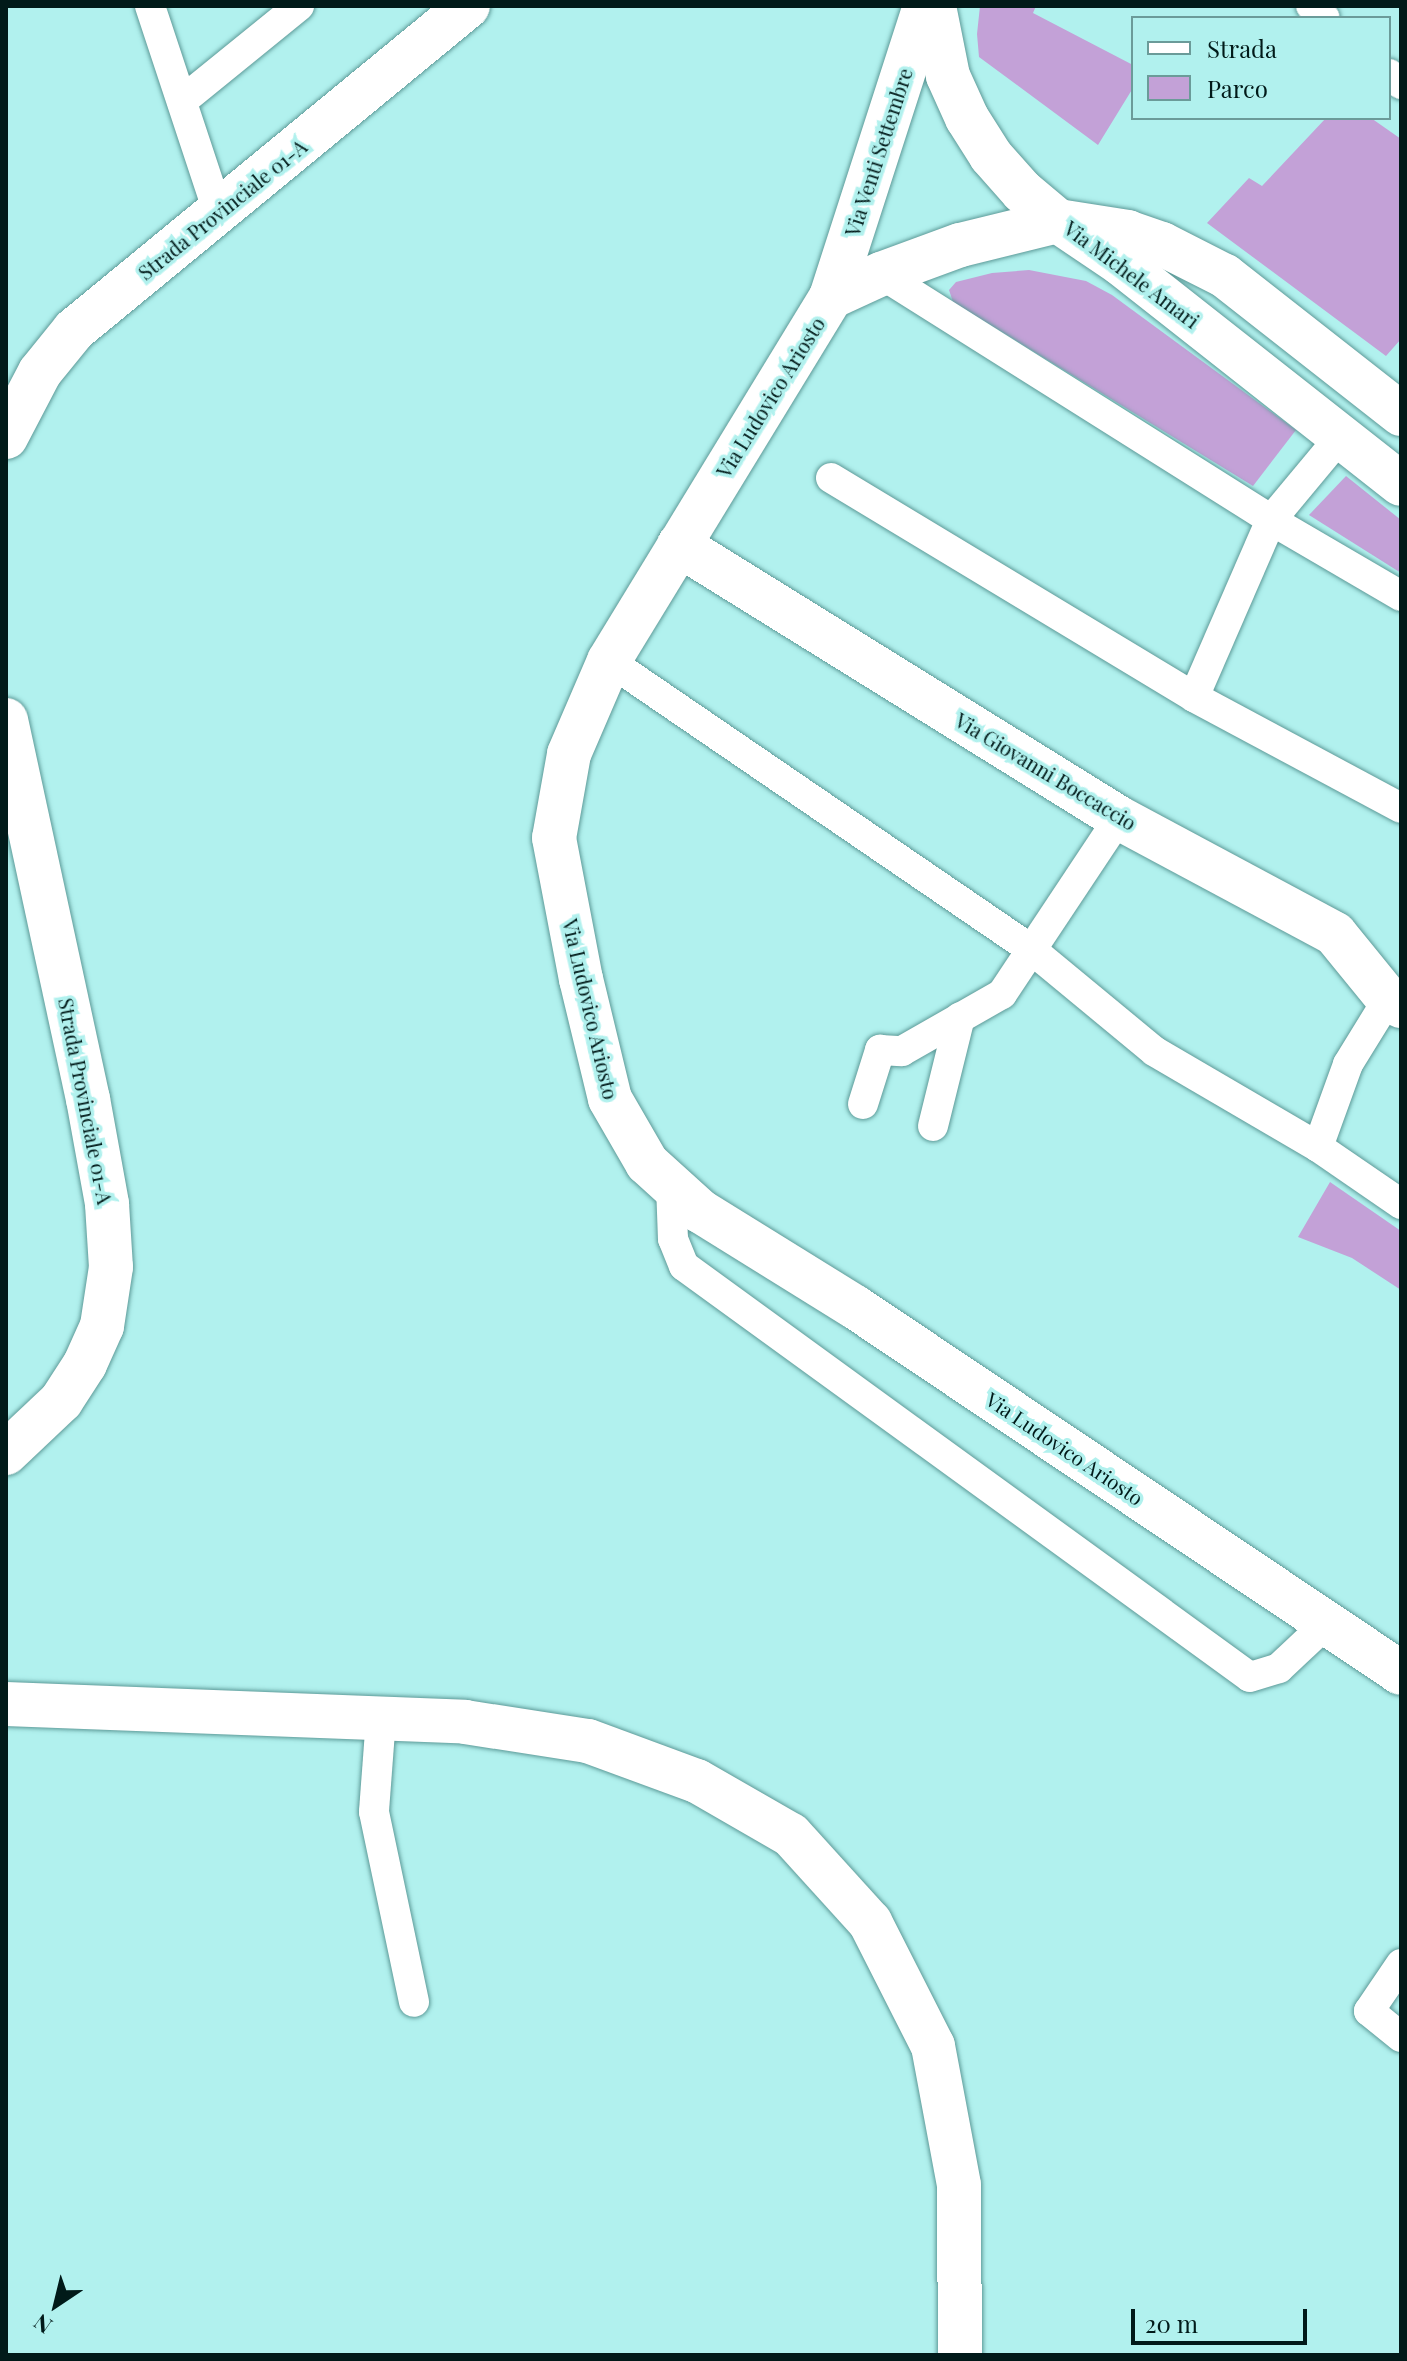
<!DOCTYPE html>
<style>
body{margin:0}
#map{position:relative;width:1407px;height:2361px;overflow:hidden;background:#b1f1ee;font-family:"Playfair Display",serif}
div>[style]{position:absolute}
.green>*{inset:0;background:#c3a1d7}
.roads{filter:drop-shadow(0 0 2px #5d9a98) drop-shadow(0 0 2px #5d9a98)}
.service>*{height:30px;margin:-15px;padding:0 15px;transform-origin:15px;border-radius:15px;background:#fff}
.minor>*{height:44px;margin:-22px;padding:0 22px;transform-origin:22px;border-radius:22px;background:#fff}
.tertiary>*{height:44px;margin:-22px;padding:0 22px;transform-origin:22px;border-radius:22px;background:#fff}
.primary>*{height:44px;margin:-22px;padding:0 22px;transform-origin:22px;border-radius:22px;background:#fff}
span{translate:-50% -50%;white-space:nowrap;text-align:center;line-height:1.15;-webkit-text-stroke:7px #b1f1ee;paint-order:stroke}
.street-label{font-size:20px;color:#011a19}
.frame{position:absolute;inset:0;border:8px solid #011a19;pointer-events:none}
.legend{position:absolute;left:1131px;top:16px;width:260px;height:104px;box-sizing:border-box;background:#b1f1ee;border:2px solid #6b9b99;margin:0;padding:10px 14px;list-style:none;font-size:24px;color:#011a19}
.legend li{display:flex;align-items:center;gap:16px;height:40px}
.legend b{width:40px;border:2px solid #6b9b99}
.north{position:absolute;left:16px;top:2265px;width:80px;height:80px;-webkit-text-stroke:6px #b1f1ee;paint-order:stroke;rotate:215deg;font-size:22px;font-weight:700;line-height:32px;text-align:center;color:#011a19}
.north::after{content:'';display:block;margin:auto;width:28px;height:36px;background:#011a19;clip-path:polygon(50% 0,100% 100%,50% 72%,0 100%)}
.scale{position:absolute;left:1131px;top:2309px;width:176px;height:36px;box-sizing:border-box;border:4px solid #011a19;border-top:0;padding-left:10px;font-size:24px;line-height:28px;white-space:nowrap;color:#011a19;-webkit-text-stroke:6px #b1f1ee;paint-order:stroke}
</style>
<div id="map">
<div class="green">
<div style="clip-path:polygon(980px 6px,1036px 6px,1033px 13px,1133px 65px,1133px 88px,1098px 145px,979px 57px,977px 34px)"></div>
<div style="clip-path:polygon(1326px 118px,1371px 118px,1401px 139px,1401px 339px,1386px 356px,1207px 223px,1249px 178px,1262px 186px)"></div>
<div style="clip-path:polygon(1029px 270px,1086px 281px,1112px 295px,1296px 430px,1253px 486px,953px 302px,949px 290px,956px 282px,992px 273px)"></div>
<div style="clip-path:polygon(1346px 476px,1401px 520px,1401px 573px,1309px 515px)"></div>
<div style="clip-path:polygon(1330px 1182px,1401px 1231px,1401px 1290px,1352px 1258px,1298px 1237px)"></div>
</div>
<div class="roads">
<div class="service">
<div style="left:150px;top:6px;width:217px;rotate:71.7deg"></div>
<div style="left:1311px;top:6px;width:18px;rotate:41deg"></div>
<div style="left:1389px;top:74px;width:16px;rotate:40deg"></div>
<div style="left:182px;top:101px;width:151px;rotate:-39.1deg"></div>
<div style="left:881px;top:274px;width:461px;rotate:32.2deg"></div>
<div style="left:1271px;top:520px;width:151px;rotate:30.3deg"></div>
<div style="left:831px;top:478px;width:424px;rotate:31.1deg"></div>
<div style="left:1194px;top:697px;width:235px;rotate:28.2deg"></div>
<div style="left:609px;top:661px;width:512px;rotate:34.34deg"></div>
<div style="left:1032px;top:950px;width:158px;rotate:39.6deg"></div>
<div style="left:1154px;top:1051px;width:190px;rotate:30.3deg"></div>
<div style="left:1318px;top:1147px;width:101px;rotate:34.5deg"></div>
<div style="left:1194px;top:697px;width:193px;rotate:-66.5deg"></div>
<div style="left:1271px;top:520px;width:109px;rotate:-50.2deg"></div>
<div style="left:863px;top:1104px;width:57px;rotate:-72.5deg"></div>
<div style="left:880px;top:1050px;width:22px;rotate:3deg"></div>
<div style="left:902px;top:1051px;width:115px;rotate:-29.7deg"></div>
<div style="left:1002px;top:994px;width:211px;rotate:-56.4deg"></div>
<div style="left:933px;top:1126px;width:112px;rotate:-76.1deg"></div>
<div style="left:1318px;top:1147px;width:88px;rotate:-70.1deg"></div>
<div style="left:1348px;top:1064px;width:76px;rotate:-58.4deg"></div>
<div style="left:671px;top:1185px;width:54px;rotate:87.9deg"></div>
<div style="left:673px;top:1239px;width:29px;rotate:68deg"></div>
<div style="left:684px;top:1266px;width:699px;rotate:35.99deg"></div>
<div style="left:1250px;top:1677px;width:30px;rotate:-17deg"></div>
<div style="left:1279px;top:1668px;width:66px;rotate:-43.2deg"></div>
<div style="left:381px;top:1718px;width:94px;rotate:94.3deg"></div>
<div style="left:374px;top:1812px;width:194px;rotate:78.1deg"></div>
<div style="left:1401px;top:1964px;width:57px;rotate:124.2deg"></div>
<div style="left:1369px;top:2011px;width:41px;rotate:39.1deg"></div>
</div>
<div class="minor">
<div style="left:934px;top:6px;width:71px;rotate:78.7deg"></div>
<div style="left:948px;top:76px;width:46px;rotate:65.7deg"></div>
<div style="left:967px;top:118px;width:45px;rotate:57.7deg"></div>
<div style="left:991px;top:156px;width:47px;rotate:48.5deg"></div>
<div style="left:1022px;top:191px;width:47px;rotate:39.8deg"></div>
<div style="left:1058px;top:221px;width:75px;rotate:34.1deg"></div>
<div style="left:1120px;top:263px;width:357px;rotate:38.2deg"></div>
<div style="left:831px;top:297px;width:306px;rotate:-72.1deg"></div>
<div style="left:1401px;top:414px;width:224px;rotate:-141.9deg"></div>
<div style="left:1225px;top:276px;width:71px;rotate:-153.1deg"></div>
<div style="left:1162px;top:244px;width:36px;rotate:-161deg"></div>
<div style="left:1128px;top:232px;width:71px;rotate:-171.1deg"></div>
<div style="left:1058px;top:221px;width:101px;rotate:166.2deg"></div>
<div style="left:960px;top:245px;width:84px;rotate:159.8deg"></div>
<div style="left:881px;top:274px;width:55px;rotate:155.3deg"></div>
<div style="left:831px;top:297px;width:426px;rotate:121.4deg"></div>
<div style="left:609px;top:661px;width:101px;rotate:113.3deg"></div>
<div style="left:569px;top:754px;width:85px;rotate:100.1deg"></div>
<div style="left:554px;top:838px;width:144px;rotate:79.2deg"></div>
<div style="left:581px;top:979px;width:123px;rotate:76.4deg"></div>
<div style="left:610px;top:1099px;width:74px;rotate:60deg"></div>
<div style="left:647px;top:1163px;width:72px;rotate:42.2deg"></div>
<div style="left:700px;top:1211px;width:182px;rotate:31.8deg"></div>
<div style="left:855px;top:1307px;width:657px;rotate:33.84deg"></div>
<div style="left:679px;top:545px;width:518px;rotate:31.82deg"></div>
<div style="left:1119px;top:818px;width:245px;rotate:28.2deg"></div>
<div style="left:1335px;top:934px;width:84px;rotate:50.8deg"></div>
<div style="left:1388px;top:999px;width:15px;rotate:28deg"></div>
</div>
<div class="tertiary">
<div style="left:6px;top:437px;width:73px;rotate:-62.4deg"></div>
<div style="left:40px;top:372px;width:54px;rotate:-51deg"></div>
<div style="left:74px;top:330px;width:510px;rotate:-39.43deg"></div>
<div style="left:6px;top:720px;width:388px;rotate:77.8deg"></div>
<div style="left:88px;top:1099px;width:107px;rotate:79.7deg"></div>
<div style="left:107px;top:1204px;width:63px;rotate:86.4deg"></div>
<div style="left:111px;top:1267px;width:60px;rotate:98.7deg"></div>
<div style="left:102px;top:1326px;width:42px;rotate:114.1deg"></div>
<div style="left:85px;top:1364px;width:44px;rotate:123deg"></div>
<div style="left:61px;top:1401px;width:76px;rotate:136.6deg"></div>
</div>
<div class="primary">
<div style="left:6px;top:1704px;width:459px;rotate:2.2deg"></div>
<div style="left:465px;top:1722px;width:124px;rotate:8.8deg"></div>
<div style="left:588px;top:1741px;width:116px;rotate:20.2deg"></div>
<div style="left:697px;top:1781px;width:108px;rotate:29.9deg"></div>
<div style="left:791px;top:1835px;width:118px;rotate:47.8deg"></div>
<div style="left:870px;top:1922px;width:139px;rotate:63.1deg"></div>
<div style="left:933px;top:2046px;width:141px;rotate:79.4deg"></div>
<div style="left:959px;top:2185px;width:170px;rotate:89.7deg"></div>
</div>
</div>
<div class="street-label">
<span style="left:878px;top:152px;rotate:-72deg">Via Venti Settembre</span>
<span style="left:222px;top:209px;rotate:-39deg">Strada Provinciale 01-A</span>
<span style="left:1132px;top:274px;rotate:37deg">Via Michele Amari</span>
<span style="left:770px;top:397px;rotate:-58deg">Via Ludovico Ariosto</span>
<span style="left:1046px;top:771px;rotate:31deg">Via Giovanni Boccaccio</span>
<span style="left:591px;top:1009px;rotate:77deg">Via Ludovico Ariosto</span>
<span style="left:86px;top:1101px;rotate:79deg">Strada Provinciale 01-A</span>
<span style="left:1065px;top:1448px;rotate:34deg">Via Ludovico Ariosto</span>
</div>
<div class="frame"></div>
<ul class="legend">
<li><b style="height:10px;background:#fff"></b>Strada</li>
<li><b style="height:22px;background:#c3a1d7"></b>Parco</li>
</ul>
<div class="north">N</div>
<div class="scale">20 m</div>
</div>
